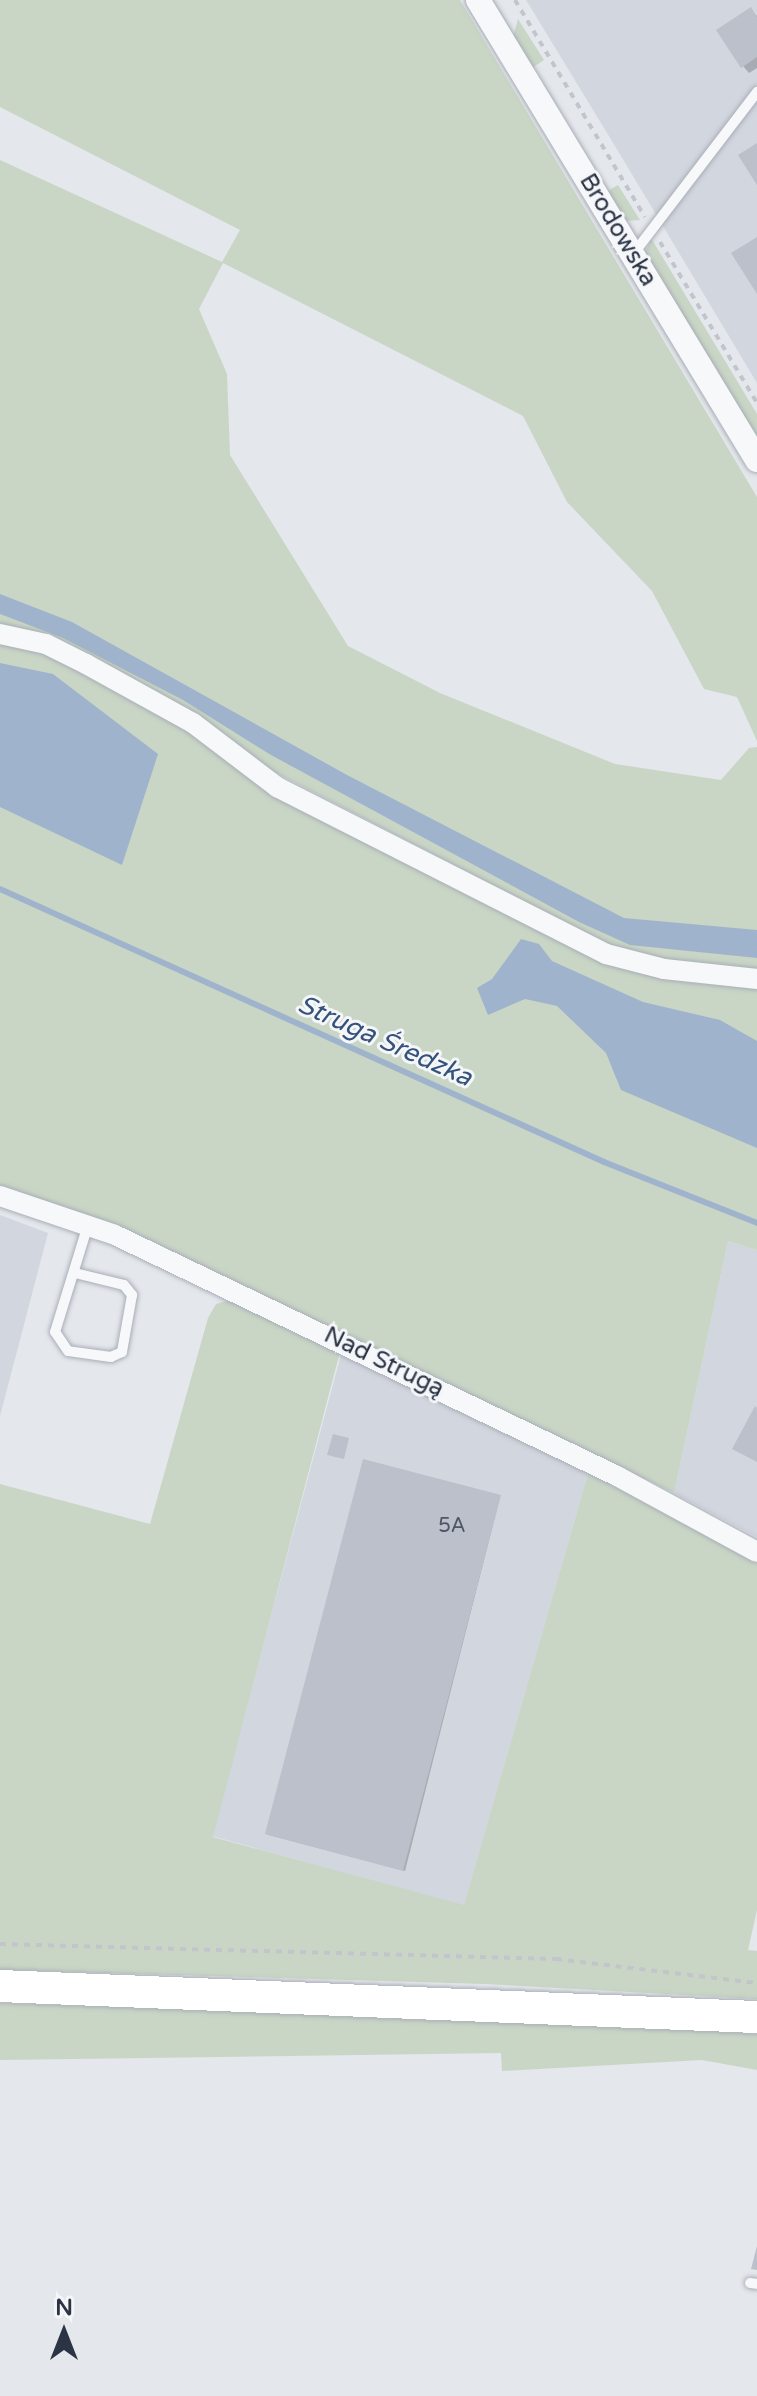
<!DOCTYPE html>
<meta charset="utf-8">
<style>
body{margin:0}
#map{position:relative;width:757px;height:2396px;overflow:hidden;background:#e4e7ec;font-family:"Varela Round",sans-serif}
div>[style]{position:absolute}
.built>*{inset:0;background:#d2d6de}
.green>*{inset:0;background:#c9d6c5}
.water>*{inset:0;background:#9fb4cc}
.shadow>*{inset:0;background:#0003}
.stream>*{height:6px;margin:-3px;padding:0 3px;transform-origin:3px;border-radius:3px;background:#9fb4cc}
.building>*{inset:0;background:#bbc0ca}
.path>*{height:4px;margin-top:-2px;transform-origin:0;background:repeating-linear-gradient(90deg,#c2c5cb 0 6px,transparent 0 12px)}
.roads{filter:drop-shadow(0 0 2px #a9aeb7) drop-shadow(0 0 2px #a9aeb7)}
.service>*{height:10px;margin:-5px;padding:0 5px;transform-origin:5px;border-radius:5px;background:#f7f8fa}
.minor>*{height:20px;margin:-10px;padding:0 10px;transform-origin:10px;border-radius:10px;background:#f7f8fa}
.tertiary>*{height:24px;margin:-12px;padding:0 12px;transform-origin:12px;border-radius:12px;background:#f7f8fa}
.trunk>*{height:32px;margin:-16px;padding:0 16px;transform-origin:16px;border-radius:16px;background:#fff}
span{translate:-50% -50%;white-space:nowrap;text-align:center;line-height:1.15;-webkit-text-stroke:6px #f4f6f9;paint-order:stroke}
.number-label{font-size:20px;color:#4f5766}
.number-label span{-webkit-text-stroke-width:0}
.street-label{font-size:24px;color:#2b3445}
.water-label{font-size:26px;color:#34527a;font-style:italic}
.north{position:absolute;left:24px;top:2292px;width:80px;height:80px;-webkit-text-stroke:6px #f4f6f9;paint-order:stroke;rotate:0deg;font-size:22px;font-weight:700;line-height:32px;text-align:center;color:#2b3445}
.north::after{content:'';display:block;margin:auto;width:28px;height:36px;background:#2b3445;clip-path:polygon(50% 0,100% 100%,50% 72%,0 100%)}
</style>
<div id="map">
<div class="built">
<div style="clip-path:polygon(526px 0,757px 0,757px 383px,615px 146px)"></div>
<div style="clip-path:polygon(0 1215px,48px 1233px,0 1416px)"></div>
<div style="clip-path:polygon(728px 1241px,757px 1250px,757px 1537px,674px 1493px)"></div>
<div style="clip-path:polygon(342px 1351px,589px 1470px,464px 1906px,212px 1836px)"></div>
</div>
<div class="green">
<div style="clip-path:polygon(0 0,460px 0,757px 497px,757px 741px,737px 697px,704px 689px,652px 591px,567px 502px,523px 416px,223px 263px,199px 309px,227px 374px,230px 455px,348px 646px,440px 693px,615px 764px,721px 780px,749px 748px,757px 747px,757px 972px,628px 955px,0 630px,0 160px,222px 262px,240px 230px,0 107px)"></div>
<div style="clip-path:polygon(518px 19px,544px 60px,532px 68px,513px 37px)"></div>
<div style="clip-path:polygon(618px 185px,640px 220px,625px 221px,606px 192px)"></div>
<div style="clip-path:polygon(651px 238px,757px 414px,757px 442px,645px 254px)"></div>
<div style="clip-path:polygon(0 641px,43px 651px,555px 933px,757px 986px,757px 1250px,728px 1241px,674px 1493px,120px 1226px,0 1186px)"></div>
<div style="clip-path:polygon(230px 1300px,340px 1352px,213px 1837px,464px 1905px,589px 1470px,757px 1561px,757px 1910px,748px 1950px,757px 1951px,757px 1999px,486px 1984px,0 1970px,0 1484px,150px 1524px,208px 1318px,216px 1304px)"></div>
<div style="clip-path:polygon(0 2003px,645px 2024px,757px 2034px,757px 2070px,702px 2060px,502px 2071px,501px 2053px,0 2060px)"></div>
</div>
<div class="water">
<div style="clip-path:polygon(0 594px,72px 622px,347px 775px,624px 918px,757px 930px,757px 958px,630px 945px,579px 922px,271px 755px,183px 700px,63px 638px,0 614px)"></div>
<div style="clip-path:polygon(0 663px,53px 674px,158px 754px,122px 865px,0 807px)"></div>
<div style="clip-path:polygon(521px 939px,539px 944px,552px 961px,643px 1002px,720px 1020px,757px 1041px,757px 1148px,621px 1090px,606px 1053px,557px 1006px,525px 999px,488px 1015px,477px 988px,492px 979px)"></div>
</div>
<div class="shadow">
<div style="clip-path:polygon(750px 10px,757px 16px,757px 68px,749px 73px,743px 66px)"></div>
<div style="clip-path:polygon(500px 1497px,405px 1871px,269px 1835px,267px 1834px)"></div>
</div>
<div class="stream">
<div style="left:0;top:889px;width:663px;rotate:24.32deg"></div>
<div style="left:604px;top:1162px;width:165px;rotate:21.7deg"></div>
</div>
<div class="building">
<div style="clip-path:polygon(751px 7px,757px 17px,757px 57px,741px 68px,716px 30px)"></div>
<div style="clip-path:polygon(757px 143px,757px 185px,738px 155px)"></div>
<div style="clip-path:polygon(757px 237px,757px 294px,731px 253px)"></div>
<div style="clip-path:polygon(755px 1406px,757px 1408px,757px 1462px,732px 1449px)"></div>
<div style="clip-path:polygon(333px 1434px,349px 1438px,344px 1459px,327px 1455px)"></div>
<div style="clip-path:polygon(363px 1459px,501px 1495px,403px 1871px,265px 1834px)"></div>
<div style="clip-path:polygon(757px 2246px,757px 2270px,751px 2269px)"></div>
</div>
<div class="path">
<div style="left:515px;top:0;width:253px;rotate:59.1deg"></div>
<div style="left:660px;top:242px;width:188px;rotate:58.9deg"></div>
<div style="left:0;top:1944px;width:556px;rotate:1.55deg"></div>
<div style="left:556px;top:1959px;width:202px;rotate:6.8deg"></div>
</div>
<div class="roads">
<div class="service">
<div style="left:634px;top:253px;width:203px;rotate:-52.6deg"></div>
<div style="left:75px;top:1273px;width:50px;rotate:13.8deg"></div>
<div style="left:124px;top:1285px;width:13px;rotate:51deg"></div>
<div style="left:132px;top:1295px;width:58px;rotate:100deg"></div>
<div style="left:122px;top:1352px;width:12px;rotate:156deg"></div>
<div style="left:111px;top:1357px;width:43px;rotate:-172.1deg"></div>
<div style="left:68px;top:1351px;width:23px;rotate:-124deg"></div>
<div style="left:55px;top:1332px;width:112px;rotate:-72.9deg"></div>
<div style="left:750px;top:2283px;width:7px;rotate:8deg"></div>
</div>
<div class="minor">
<div style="left:0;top:634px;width:47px;rotate:12.3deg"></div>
<div style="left:46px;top:644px;width:45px;rotate:26.6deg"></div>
<div style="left:86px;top:664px;width:122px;rotate:28.9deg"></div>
<div style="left:193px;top:723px;width:106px;rotate:37.3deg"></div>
<div style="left:277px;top:787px;width:369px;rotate:26.9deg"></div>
<div style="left:606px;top:954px;width:60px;rotate:14.5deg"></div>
<div style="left:664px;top:969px;width:94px;rotate:6.1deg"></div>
<div style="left:0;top:1196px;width:121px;rotate:18.7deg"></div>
<div style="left:115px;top:1235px;width:557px;rotate:25.64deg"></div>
<div style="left:617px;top:1476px;width:159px;rotate:28.5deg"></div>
</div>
<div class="tertiary">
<div style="left:478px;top:0;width:538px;rotate:58.76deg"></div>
</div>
<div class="trunk">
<div style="left:0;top:1986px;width:758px;rotate:2.35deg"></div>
</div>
</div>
<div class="number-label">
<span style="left:452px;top:1526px">5A</span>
</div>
<div class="street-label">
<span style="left:618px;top:230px;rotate:59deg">Brodowska</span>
<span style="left:384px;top:1362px;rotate:26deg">Nad Strugą</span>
</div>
<div class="water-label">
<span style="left:385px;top:1041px;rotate:24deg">Struga Średzka</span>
</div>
<div class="north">N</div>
</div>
